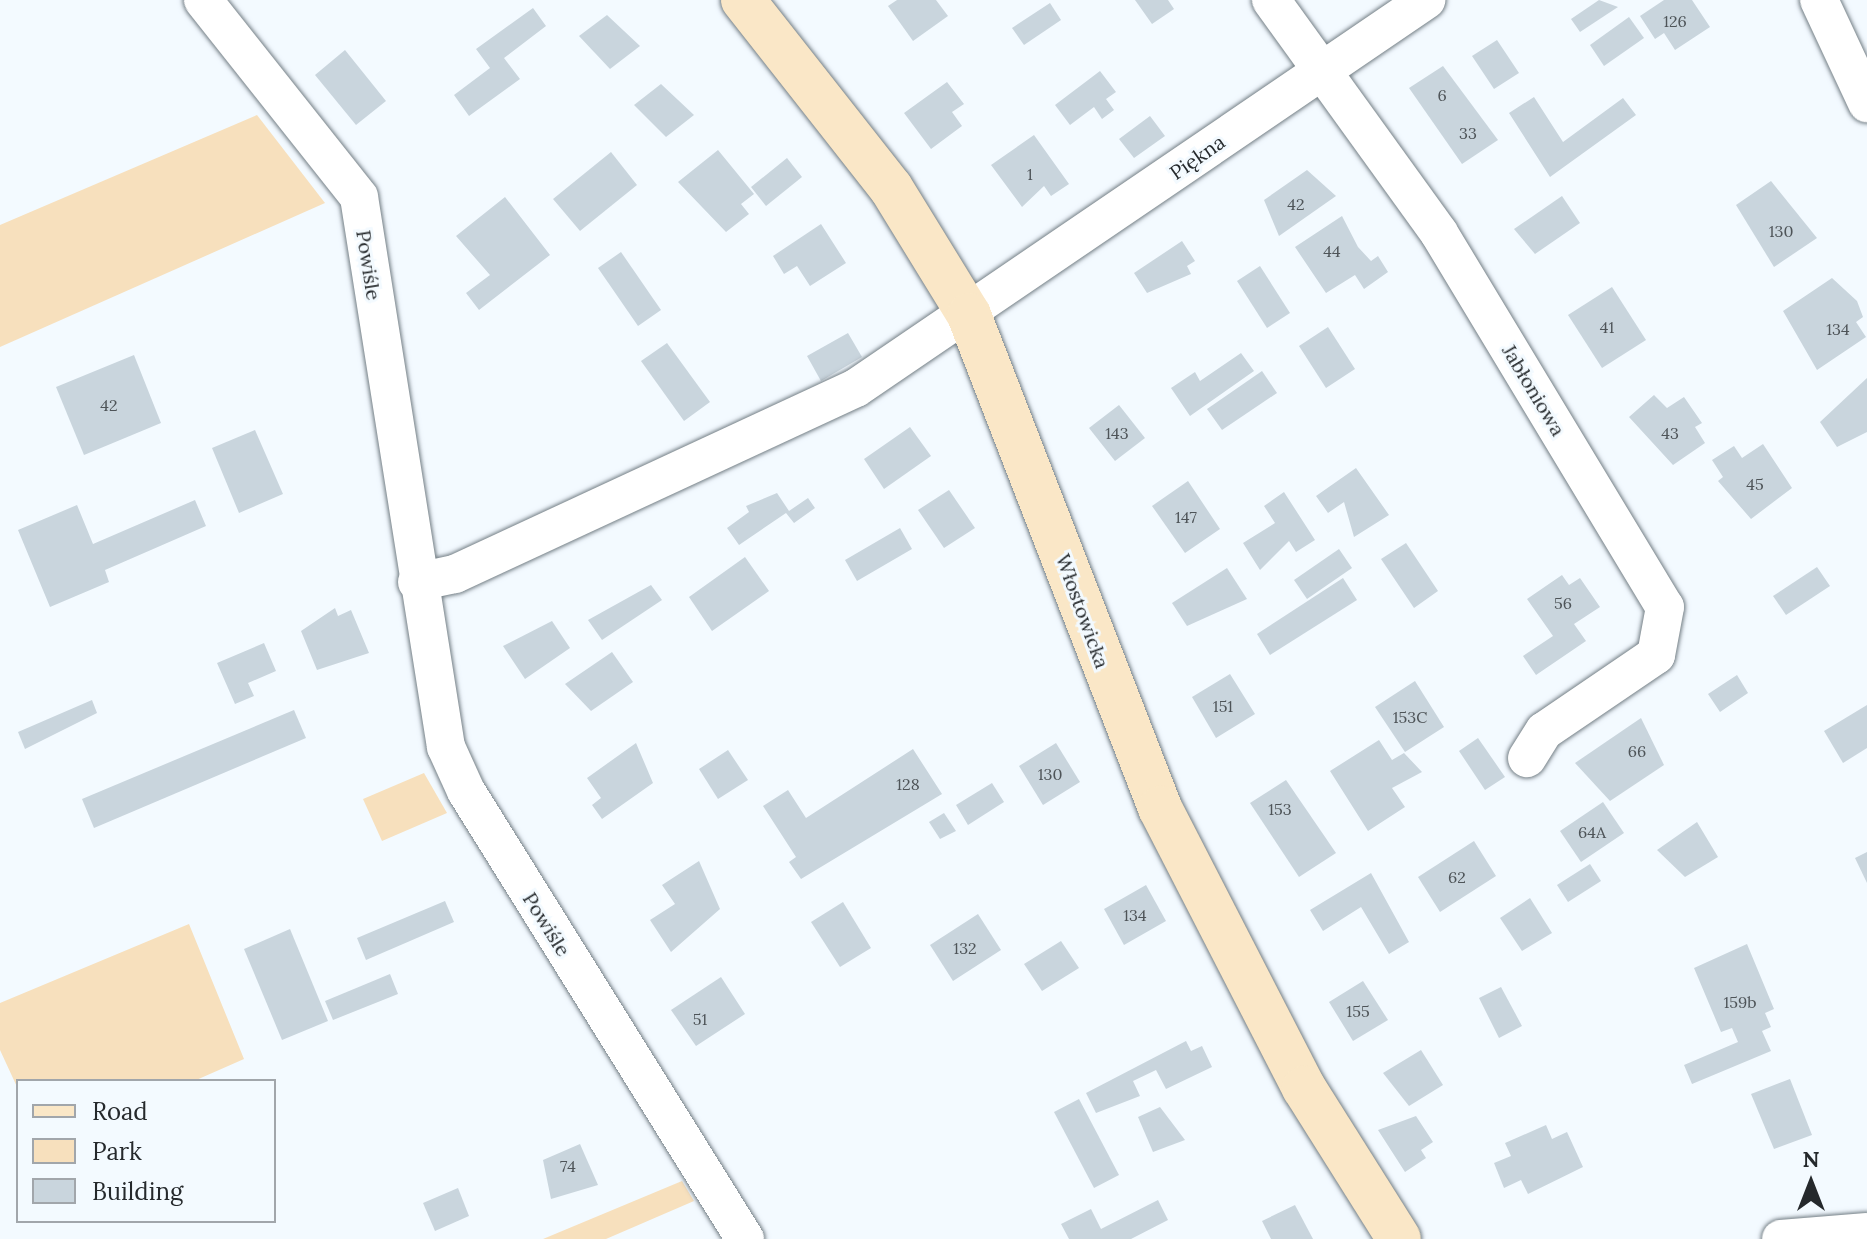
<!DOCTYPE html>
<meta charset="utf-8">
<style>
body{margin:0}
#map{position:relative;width:1867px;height:1239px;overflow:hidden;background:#f3faff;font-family:Lora,serif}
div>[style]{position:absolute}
.green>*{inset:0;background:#f7e0bd}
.building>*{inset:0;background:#c9d5dd}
.roads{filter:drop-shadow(0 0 2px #747f86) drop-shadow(0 0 2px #747f86)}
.street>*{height:38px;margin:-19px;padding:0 19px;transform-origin:19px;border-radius:19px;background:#fff}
.secondary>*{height:44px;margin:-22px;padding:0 22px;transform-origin:22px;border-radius:22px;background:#fae7c7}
span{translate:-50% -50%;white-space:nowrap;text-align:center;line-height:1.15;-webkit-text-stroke:6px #f3faff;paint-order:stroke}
.number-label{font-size:16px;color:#4e5458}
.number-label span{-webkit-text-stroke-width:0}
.street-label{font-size:20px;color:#25292c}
.legend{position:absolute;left:16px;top:1079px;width:260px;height:144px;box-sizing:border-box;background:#f3faff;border:2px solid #a1a6ab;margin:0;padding:10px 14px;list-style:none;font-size:24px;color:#25292c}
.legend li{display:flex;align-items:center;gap:16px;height:40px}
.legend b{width:40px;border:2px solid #a1a6ab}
.north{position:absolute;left:1771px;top:1143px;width:80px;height:80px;-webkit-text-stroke:6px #f3faff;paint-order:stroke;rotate:0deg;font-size:22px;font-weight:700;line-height:32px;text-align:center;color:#25292c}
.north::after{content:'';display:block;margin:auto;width:28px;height:36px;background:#25292c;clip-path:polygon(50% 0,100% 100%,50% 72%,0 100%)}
</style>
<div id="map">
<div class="green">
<div style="clip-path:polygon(257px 115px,325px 203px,0 347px,0 225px)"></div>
<div style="clip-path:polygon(424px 773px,447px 813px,382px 841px,363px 799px)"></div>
<div style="clip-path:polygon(189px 924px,244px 1059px,194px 1081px,18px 1081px,18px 1089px,0 1050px,0 1003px)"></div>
<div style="clip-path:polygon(682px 1181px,694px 1201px,606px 1239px,543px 1239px)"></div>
</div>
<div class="building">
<div style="clip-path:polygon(897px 0,936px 0,948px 16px,913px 41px,888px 6px)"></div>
<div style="clip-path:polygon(1135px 0,1168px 0,1174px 9px,1152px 24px)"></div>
<div style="clip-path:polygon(1599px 0,1618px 7px,1580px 32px,1571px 19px)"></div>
<div style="clip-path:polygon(1664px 0,1692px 0,1710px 27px,1675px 50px,1664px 33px,1655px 39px,1640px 16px)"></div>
<div style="clip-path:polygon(1050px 3px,1061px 20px,1024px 45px,1012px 28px)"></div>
<div style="clip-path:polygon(533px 8px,546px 26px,504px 58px,520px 79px,469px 116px,454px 95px,490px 68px,476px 49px)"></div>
<div style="clip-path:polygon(607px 15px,640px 46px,610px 69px,579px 36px)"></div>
<div style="clip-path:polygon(1629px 17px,1644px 38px,1604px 66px,1590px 45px)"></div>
<div style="clip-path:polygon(1497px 40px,1519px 73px,1494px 89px,1472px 56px)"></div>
<div style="clip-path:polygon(345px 50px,386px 101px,356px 125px,315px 75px)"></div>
<div style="clip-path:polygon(1443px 66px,1498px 140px,1462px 164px,1409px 88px)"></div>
<div style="clip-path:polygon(1100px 71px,1116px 92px,1106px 99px,1114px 110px,1102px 119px,1094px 107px,1070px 125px,1055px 105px)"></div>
<div style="clip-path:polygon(947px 82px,964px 104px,952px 112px,962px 126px,931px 149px,904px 113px)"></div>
<div style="clip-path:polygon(661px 84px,694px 115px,666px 137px,634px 105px)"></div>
<div style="clip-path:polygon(1534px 97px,1563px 142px,1623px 98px,1636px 115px,1550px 177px,1509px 113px)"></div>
<div style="clip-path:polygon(1150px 116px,1165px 136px,1134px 158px,1119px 139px)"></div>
<div style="clip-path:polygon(1034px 135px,1069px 184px,1051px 196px,1044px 186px,1022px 207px,991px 165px)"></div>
<div style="clip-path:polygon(718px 150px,754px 194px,741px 204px,749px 214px,726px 232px,678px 182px)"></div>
<div style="clip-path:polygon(611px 152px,637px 185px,580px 231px,553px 199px)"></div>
<div style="clip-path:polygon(787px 158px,802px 177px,766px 206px,751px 187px)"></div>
<div style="clip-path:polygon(1307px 170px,1336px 196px,1279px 236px,1264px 200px)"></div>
<div style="clip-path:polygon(1771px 181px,1817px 238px,1774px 267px,1736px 205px)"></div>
<div style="clip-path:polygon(1562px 196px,1580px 223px,1535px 254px,1514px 229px)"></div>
<div style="clip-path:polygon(505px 197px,550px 255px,479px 310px,466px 293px,490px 275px,456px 236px)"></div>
<div style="clip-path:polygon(1342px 216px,1358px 247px,1371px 261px,1378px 256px,1388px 272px,1364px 289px,1355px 275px,1326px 293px,1295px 247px)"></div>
<div style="clip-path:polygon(821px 224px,846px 263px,810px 286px,797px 266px,784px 274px,773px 256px)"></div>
<div style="clip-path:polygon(1182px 241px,1195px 261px,1187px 266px,1191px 274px,1147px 293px,1134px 273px)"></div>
<div style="clip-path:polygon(621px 252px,661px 310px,638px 326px,598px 268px)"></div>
<div style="clip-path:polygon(1260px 266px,1290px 313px,1267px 328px,1237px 281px)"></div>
<div style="clip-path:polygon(1832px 278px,1857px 301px,1863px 317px,1856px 322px,1866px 337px,1817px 370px,1783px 311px)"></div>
<div style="clip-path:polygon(1612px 287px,1646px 340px,1602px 368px,1568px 315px)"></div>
<div style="clip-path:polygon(1328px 327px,1355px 369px,1326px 388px,1299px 346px)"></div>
<div style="clip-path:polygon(848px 333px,862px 357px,821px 381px,807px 356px)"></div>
<div style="clip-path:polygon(667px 343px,710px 402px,684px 421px,641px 361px)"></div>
<div style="clip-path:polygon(1241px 353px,1254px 371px,1190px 416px,1171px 388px,1195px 372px,1200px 381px)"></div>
<div style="clip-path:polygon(134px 355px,161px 423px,84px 455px,56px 387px)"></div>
<div style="clip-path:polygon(1262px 371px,1277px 393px,1222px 430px,1207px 409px)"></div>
<div style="clip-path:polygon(1867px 378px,1867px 432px,1837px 447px,1820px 422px)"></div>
<div style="clip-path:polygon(1654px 395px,1667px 408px,1684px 397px,1702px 423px,1695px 427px,1705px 443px,1673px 465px,1629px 417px)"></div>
<div style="clip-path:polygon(1119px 405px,1145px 438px,1115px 461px,1089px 428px)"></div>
<div style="clip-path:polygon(910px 427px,931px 456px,884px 489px,864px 459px)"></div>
<div style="clip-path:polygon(255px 430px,283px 494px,239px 513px,212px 448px)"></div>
<div style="clip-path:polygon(1763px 444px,1792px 488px,1751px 519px,1718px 481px,1723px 477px,1712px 460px,1734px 446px,1742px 458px)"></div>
<div style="clip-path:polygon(1356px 468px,1389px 515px,1354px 537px,1344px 502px,1328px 513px,1316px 496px)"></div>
<div style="clip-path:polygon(1188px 481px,1220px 529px,1185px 553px,1152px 506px)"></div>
<div style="clip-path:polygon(949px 490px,975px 528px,944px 548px,918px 510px)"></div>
<div style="clip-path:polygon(1284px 492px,1315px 540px,1296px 552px,1289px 541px,1260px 570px,1243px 543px,1275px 523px,1264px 506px)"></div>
<div style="clip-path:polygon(777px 493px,789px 511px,808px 498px,815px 508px,794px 523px,786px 513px,739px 545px,727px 528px,749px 512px,746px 506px)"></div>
<div style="clip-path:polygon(195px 500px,206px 526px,105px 570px,109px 582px,50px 607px,18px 530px,77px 505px,93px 544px)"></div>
<div style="clip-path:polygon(900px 528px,912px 549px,857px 581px,845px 560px)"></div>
<div style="clip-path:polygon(1406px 543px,1438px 591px,1414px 608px,1381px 559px)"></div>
<div style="clip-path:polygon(1339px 549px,1352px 568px,1307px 599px,1294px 580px)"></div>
<div style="clip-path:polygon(745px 557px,769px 591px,712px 631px,689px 597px)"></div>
<div style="clip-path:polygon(1817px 567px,1830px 586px,1786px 615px,1773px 596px)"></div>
<div style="clip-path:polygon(1227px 568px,1247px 599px,1187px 626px,1172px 603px)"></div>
<div style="clip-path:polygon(1562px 575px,1569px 585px,1580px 578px,1600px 607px,1574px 624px,1586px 641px,1536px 675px,1523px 656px,1553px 636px,1527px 599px)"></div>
<div style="clip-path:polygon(1343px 578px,1357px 600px,1270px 655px,1257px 634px)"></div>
<div style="clip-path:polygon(651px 585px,662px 600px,602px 640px,588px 620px)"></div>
<div style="clip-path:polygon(335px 608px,338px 616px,351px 610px,369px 653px,317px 670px,301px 631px)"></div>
<div style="clip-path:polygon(552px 621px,570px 648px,525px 679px,503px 646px)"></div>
<div style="clip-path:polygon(264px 643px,276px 671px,248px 683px,254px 696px,235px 704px,217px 663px)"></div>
<div style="clip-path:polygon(612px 652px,633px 682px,591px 711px,565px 684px)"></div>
<div style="clip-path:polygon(1230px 674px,1255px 714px,1216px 738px,1192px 697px)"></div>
<div style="clip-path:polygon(1737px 675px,1748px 693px,1720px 712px,1708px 694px)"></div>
<div style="clip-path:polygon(1415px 681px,1444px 727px,1405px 752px,1375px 707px)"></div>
<div style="clip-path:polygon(92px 700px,97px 713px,25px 749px,18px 732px)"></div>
<div style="clip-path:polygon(1867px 705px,1867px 748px,1843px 763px,1824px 731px)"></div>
<div style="clip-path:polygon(294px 710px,306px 738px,94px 828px,82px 799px)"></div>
<div style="clip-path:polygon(1641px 718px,1664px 765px,1610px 801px,1575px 763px)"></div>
<div style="clip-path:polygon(1478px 738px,1505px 777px,1485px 790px,1459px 751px)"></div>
<div style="clip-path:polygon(1379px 740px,1392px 760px,1404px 753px,1422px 772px,1392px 788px,1405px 807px,1368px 831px,1330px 771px)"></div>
<div style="clip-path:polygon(636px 743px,653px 783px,602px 819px,592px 805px,601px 798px,587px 778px)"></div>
<div style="clip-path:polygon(1056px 743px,1080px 782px,1043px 805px,1019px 766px)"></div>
<div style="clip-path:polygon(913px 749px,942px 794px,801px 879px,789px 862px,796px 857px,763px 806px,788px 790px,806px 818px)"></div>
<div style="clip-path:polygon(728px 750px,748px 780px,718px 799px,699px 769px)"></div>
<div style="clip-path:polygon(1286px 780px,1336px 853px,1299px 877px,1250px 803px)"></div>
<div style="clip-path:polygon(992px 783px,1004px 802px,968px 825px,956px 805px)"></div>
<div style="clip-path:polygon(1603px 802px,1624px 833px,1581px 862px,1560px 831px)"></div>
<div style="clip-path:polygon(944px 813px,956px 831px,940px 839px,929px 822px)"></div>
<div style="clip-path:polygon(1697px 822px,1718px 857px,1685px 877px,1657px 850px)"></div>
<div style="clip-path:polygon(1474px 841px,1496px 876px,1440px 912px,1418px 877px)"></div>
<div style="clip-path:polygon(1867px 852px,1867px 883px,1855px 858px)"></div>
<div style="clip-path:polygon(699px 861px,720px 909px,671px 952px,650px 920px,675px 904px,662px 885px)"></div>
<div style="clip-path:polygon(1590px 864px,1601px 881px,1568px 902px,1557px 885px)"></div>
<div style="clip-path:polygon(1371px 873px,1409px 942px,1389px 954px,1361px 907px,1323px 931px,1310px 910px)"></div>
<div style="clip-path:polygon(1146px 885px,1166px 921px,1124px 945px,1104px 909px)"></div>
<div style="clip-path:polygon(1530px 898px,1552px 933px,1522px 951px,1500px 918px)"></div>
<div style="clip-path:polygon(445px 901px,454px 922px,366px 960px,357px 938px)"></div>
<div style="clip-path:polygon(843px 902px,871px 948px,840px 967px,811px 922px)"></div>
<div style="clip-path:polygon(978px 914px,1001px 950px,953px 981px,930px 945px)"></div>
<div style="clip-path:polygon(290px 929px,328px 1021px,282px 1040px,244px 949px)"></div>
<div style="clip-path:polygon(1061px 941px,1079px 968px,1042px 991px,1024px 964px)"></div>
<div style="clip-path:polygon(1747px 944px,1774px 1009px,1765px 1013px,1771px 1027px,1762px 1031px,1771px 1051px,1692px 1084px,1684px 1065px,1738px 1042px,1732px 1028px,1721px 1032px,1694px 968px)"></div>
<div style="clip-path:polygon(390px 974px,398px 994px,333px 1020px,325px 1001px)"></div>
<div style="clip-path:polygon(721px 977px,745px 1014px,696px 1046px,671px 1010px)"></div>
<div style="clip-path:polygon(1363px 981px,1388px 1020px,1353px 1041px,1329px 1002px)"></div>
<div style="clip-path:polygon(1501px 987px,1522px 1026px,1499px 1038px,1479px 998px)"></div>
<div style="clip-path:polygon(1186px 1041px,1191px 1051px,1202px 1046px,1212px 1067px,1166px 1089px,1156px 1070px,1133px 1081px,1140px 1096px,1096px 1113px,1086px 1093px)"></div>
<div style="clip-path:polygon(1421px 1050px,1443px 1085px,1409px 1106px,1383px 1073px)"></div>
<div style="clip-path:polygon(1790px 1079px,1812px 1135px,1774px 1149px,1751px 1094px)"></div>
<div style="clip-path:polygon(1079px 1099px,1119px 1175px,1094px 1188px,1054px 1112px)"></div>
<div style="clip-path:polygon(1160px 1107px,1185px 1140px,1153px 1152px,1138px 1117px)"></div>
<div style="clip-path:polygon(1416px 1116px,1433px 1142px,1421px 1150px,1426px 1158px,1405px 1172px,1378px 1130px)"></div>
<div style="clip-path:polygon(1546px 1125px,1552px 1139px,1567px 1132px,1583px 1167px,1528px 1194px,1521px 1180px,1504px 1188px,1494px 1163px,1511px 1156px,1505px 1143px)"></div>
<div style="clip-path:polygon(580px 1144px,598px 1185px,551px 1199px,543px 1160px)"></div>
<div style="clip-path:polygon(458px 1188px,469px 1216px,435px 1231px,423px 1203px)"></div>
<div style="clip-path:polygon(1158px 1200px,1168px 1220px,1131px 1239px,1069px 1239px,1061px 1224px,1091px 1209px,1101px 1229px)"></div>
<div style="clip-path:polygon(1295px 1205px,1313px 1239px,1271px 1239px,1262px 1221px)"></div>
</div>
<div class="roads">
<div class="street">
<div style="left:203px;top:0;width:251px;rotate:51.6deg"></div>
<div style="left:359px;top:197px;width:557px;rotate:81.01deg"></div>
<div style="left:446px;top:747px;width:48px;rotate:65.6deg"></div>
<div style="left:466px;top:791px;width:528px;rotate:58.09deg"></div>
<div style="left:1271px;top:0;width:287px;rotate:54.2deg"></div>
<div style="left:1439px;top:233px;width:437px;rotate:58.9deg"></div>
<div style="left:1665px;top:607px;width:49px;rotate:100.6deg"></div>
<div style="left:1656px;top:655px;width:135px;rotate:145.8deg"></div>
<div style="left:1544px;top:731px;width:32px;rotate:122deg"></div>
<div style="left:1819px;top:0;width:114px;rotate:65deg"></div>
<div style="left:417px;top:582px;width:39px;rotate:-12deg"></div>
<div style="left:455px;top:574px;width:442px;rotate:-24.9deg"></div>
<div style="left:856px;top:388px;width:690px;rotate:-34.24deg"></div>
<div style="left:1781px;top:1239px;width:86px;rotate:-4.7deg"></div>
</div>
<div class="secondary">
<div style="left:743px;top:0;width:239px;rotate:51.8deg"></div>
<div style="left:891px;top:188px;width:149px;rotate:58.4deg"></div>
<div style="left:969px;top:315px;width:529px;rotate:68.82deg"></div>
<div style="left:1160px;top:808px;width:315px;rotate:62.8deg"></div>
<div style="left:1304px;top:1088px;width:178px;rotate:57.8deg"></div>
</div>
</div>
<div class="number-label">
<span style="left:1675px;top:21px">126</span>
<span style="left:1442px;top:95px">6</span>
<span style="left:1468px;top:133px">33</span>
<span style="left:1030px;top:174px">1</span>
<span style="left:1296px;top:204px">42</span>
<span style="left:1781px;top:231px">130</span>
<span style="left:1332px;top:251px">44</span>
<span style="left:1607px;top:327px">41</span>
<span style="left:1838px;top:329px">134</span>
<span style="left:109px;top:405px">42</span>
<span style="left:1117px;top:433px">143</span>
<span style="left:1670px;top:433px">43</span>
<span style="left:1755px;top:484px">45</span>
<span style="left:1186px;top:517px">147</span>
<span style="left:1563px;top:603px">56</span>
<span style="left:1223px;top:706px">151</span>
<span style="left:1410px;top:717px">153C</span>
<span style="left:1637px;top:751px">66</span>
<span style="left:1050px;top:774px">130</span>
<span style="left:908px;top:784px">128</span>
<span style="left:1280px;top:809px">153</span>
<span style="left:1592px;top:832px">64A</span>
<span style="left:1457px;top:877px">62</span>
<span style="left:1135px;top:915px">134</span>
<span style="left:965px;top:948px">132</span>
<span style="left:1740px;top:1002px">159b</span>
<span style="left:1358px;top:1011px">155</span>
<span style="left:700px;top:1019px">51</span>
<span style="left:568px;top:1166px">74</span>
</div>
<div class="street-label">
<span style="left:1197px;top:157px;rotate:-35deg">Piękna</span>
<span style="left:369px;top:265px;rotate:81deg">Powiśle</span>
<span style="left:1534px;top:390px;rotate:59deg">Jabłoniowa</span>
<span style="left:1083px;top:611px;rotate:70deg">Włostowicka</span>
<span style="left:547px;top:924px;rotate:58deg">Powiśle</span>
</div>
<ul class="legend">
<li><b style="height:10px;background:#fae7c7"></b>Road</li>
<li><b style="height:22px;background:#f7e0bd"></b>Park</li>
<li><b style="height:22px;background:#c9d5dd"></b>Building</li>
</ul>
<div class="north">N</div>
</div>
